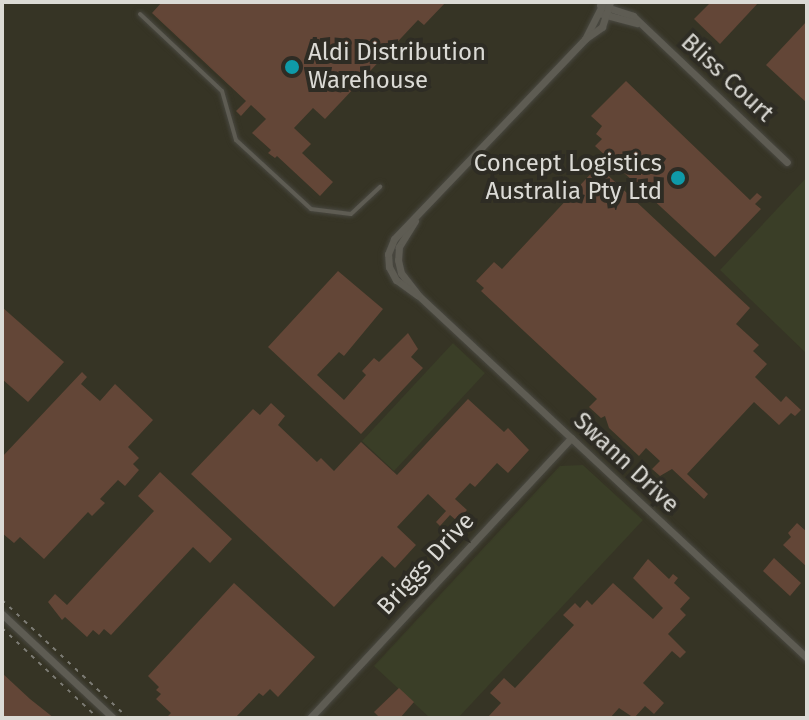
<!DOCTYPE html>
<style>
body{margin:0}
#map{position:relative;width:809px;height:720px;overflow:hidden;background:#2e2c24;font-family:"Fira Sans",sans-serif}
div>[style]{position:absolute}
.built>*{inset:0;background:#363425}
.green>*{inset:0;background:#3a3e27}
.building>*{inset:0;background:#634637}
.path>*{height:2px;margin-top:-1px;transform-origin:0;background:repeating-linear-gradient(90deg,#7d7c75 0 4px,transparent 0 10px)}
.roads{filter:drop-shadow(0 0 2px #494841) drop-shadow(0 0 2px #494841)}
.service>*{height:4px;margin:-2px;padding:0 2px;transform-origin:2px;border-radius:2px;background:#5e5c53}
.minor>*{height:7px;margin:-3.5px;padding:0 3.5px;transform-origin:3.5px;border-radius:3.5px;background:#5e5c53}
.dots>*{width:22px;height:22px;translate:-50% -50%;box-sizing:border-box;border:4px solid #2e2c24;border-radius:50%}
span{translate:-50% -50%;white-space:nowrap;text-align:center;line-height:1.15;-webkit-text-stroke:8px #2e2c24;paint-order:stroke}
.poi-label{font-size:24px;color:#dbdad5}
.left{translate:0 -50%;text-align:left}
.right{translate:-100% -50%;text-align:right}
.street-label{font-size:24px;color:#dbdad5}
.frame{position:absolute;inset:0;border:4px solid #dbdad5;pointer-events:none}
</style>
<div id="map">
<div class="built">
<div style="clip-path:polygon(2px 2px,807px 2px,807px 718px,2px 718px)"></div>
</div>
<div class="green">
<div style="clip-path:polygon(807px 177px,807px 354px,720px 270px)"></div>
<div style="clip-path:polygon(453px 343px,485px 373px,394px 471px,362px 441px)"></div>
<div style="clip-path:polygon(583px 465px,643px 520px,458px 718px,430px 718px,374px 666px,560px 466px)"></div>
</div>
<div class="building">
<div style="clip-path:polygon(162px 2px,446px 2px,424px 25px,418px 20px,325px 119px,313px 108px,294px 128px,311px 144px,302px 153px,333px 182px,320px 196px,277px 156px,275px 158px,268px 153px,271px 150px,252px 133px,266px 119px,251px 105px,241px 116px,236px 111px,246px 101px,152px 13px)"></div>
<div style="clip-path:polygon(711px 2px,759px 2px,720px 44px,694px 19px)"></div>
<div style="clip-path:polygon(807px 21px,807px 103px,766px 65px)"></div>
<div style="clip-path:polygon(626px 81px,750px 200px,757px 193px,762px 197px,755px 204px,761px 209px,715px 257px,595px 146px,602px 139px,596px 134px,602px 126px,591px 116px)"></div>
<div style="clip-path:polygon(598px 166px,750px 308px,736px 324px,759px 345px,753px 351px,767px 364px,755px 377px,781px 402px,786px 396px,801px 410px,795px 416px,791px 413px,779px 425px,754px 402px,687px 474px,708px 494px,704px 499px,672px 469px,660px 476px,652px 469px,660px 461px,646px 448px,639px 456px,609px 428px,605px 416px,601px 418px,589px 407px,597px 399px,481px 291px,484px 288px,476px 281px,494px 262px,502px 269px)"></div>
<div style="clip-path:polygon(338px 271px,383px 309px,344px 356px,339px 352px,317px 375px,344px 400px,366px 375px,362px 371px,374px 358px,379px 362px,408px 333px,418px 349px,411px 357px,423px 368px,361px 434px,268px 347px)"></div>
<div style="clip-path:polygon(2px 307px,64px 362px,28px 402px,2px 379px)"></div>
<div style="clip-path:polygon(82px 372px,87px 377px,81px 384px,100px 401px,115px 384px,153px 420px,128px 447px,139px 458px,133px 464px,139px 470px,125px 486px,118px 480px,100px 499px,105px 503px,92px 516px,88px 512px,44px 559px,20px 537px,14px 543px,2px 533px,2px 457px)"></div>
<div style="clip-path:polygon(468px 399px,504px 432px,508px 428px,529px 450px,508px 473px,497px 463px,475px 487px,470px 483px,455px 499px,467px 510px,457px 521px,450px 515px,440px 526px,436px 522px,446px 511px,428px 494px,397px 527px,416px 545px,395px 568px,382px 556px,334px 607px,191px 474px,253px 409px,260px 415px,271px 403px,285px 416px,278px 425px,317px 462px,321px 458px,334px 471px,361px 442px,397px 475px)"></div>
<div style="clip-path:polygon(160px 472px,232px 539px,210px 563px,193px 547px,111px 635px,104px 629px,99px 635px,93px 630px,87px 637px,65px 617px,62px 620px,48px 602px,55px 594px,67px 605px,154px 511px,138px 496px)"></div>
<div style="clip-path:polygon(797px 523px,807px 532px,807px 567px,783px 545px,791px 537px,788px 533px)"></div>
<div style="clip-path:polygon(774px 558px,801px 583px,790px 596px,763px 571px)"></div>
<div style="clip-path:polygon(648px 559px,669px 579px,673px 574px,678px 578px,674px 583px,690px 598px,680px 609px,686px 615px,668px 634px,686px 652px,680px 658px,672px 651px,643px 683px,664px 703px,654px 714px,645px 706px,634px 718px,619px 708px,610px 718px,487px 718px,501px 703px,490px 693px,504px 678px,515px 688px,574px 625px,563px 615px,575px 603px,580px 608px,587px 600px,592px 605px,613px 583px,653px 619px,663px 608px,633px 578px)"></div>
<div style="clip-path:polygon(234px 583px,315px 657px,278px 697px,270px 689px,263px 696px,259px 693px,235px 718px,166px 718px,171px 713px,156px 699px,161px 694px,156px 690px,159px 687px,148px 676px)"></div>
<div style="clip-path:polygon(2px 673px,30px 699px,54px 718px,2px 718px)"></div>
<div style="clip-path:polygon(399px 688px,414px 702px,400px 718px,380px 718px,374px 712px)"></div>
</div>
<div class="path">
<div style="left:2px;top:600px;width:173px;rotate:43.1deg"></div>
<div style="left:2px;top:628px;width:132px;rotate:43.2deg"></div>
</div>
<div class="roads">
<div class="service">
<div style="left:140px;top:14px;width:112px;rotate:43.2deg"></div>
<div style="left:222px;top:91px;width:51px;rotate:74.1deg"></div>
<div style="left:236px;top:140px;width:102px;rotate:42.6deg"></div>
<div style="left:311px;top:209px;width:40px;rotate:7.1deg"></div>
<div style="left:351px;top:214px;width:40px;rotate:-43deg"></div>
</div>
<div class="minor">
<div style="left:600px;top:5px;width:35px;rotate:18deg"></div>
<div style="left:633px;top:16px;width:212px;rotate:43.5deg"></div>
<div style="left:599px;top:13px;width:39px;rotate:15deg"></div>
<div style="left:585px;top:39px;width:34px;rotate:-63deg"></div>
<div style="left:415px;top:221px;width:31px;rotate:122deg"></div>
<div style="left:399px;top:247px;width:13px;rotate:94deg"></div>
<div style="left:398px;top:260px;width:13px;rotate:77deg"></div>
<div style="left:401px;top:273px;width:29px;rotate:52deg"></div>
<div style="left:419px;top:296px;width:531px;rotate:43.01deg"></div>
<div style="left:417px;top:295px;width:26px;rotate:-144deg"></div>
<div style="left:396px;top:280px;width:15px;rotate:-118deg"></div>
<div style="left:389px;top:267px;width:13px;rotate:-94deg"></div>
<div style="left:388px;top:254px;width:16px;rotate:-68deg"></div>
<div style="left:394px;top:239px;width:277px;rotate:-46.3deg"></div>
<div style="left:585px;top:39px;width:21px;rotate:-35deg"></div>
<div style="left:602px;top:27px;width:26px;rotate:-72deg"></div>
<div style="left:2px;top:614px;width:152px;rotate:43.1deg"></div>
<div style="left:310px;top:718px;width:383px;rotate:-47deg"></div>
</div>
</div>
<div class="dots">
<div style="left:292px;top:67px;background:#0f9aa8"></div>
<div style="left:678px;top:178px;background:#0f9aa8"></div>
</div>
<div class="poi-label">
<span class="left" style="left:308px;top:67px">Aldi Distribution<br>Warehouse</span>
<span class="right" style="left:662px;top:178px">Concept Logistics<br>Australia Pty Ltd</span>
</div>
<div class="street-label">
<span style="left:727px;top:78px;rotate:43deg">Bliss Court</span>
<span style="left:626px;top:463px;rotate:43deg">Swann Drive</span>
<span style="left:426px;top:564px;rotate:-47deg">Briggs Drive</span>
</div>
<div class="frame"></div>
</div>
